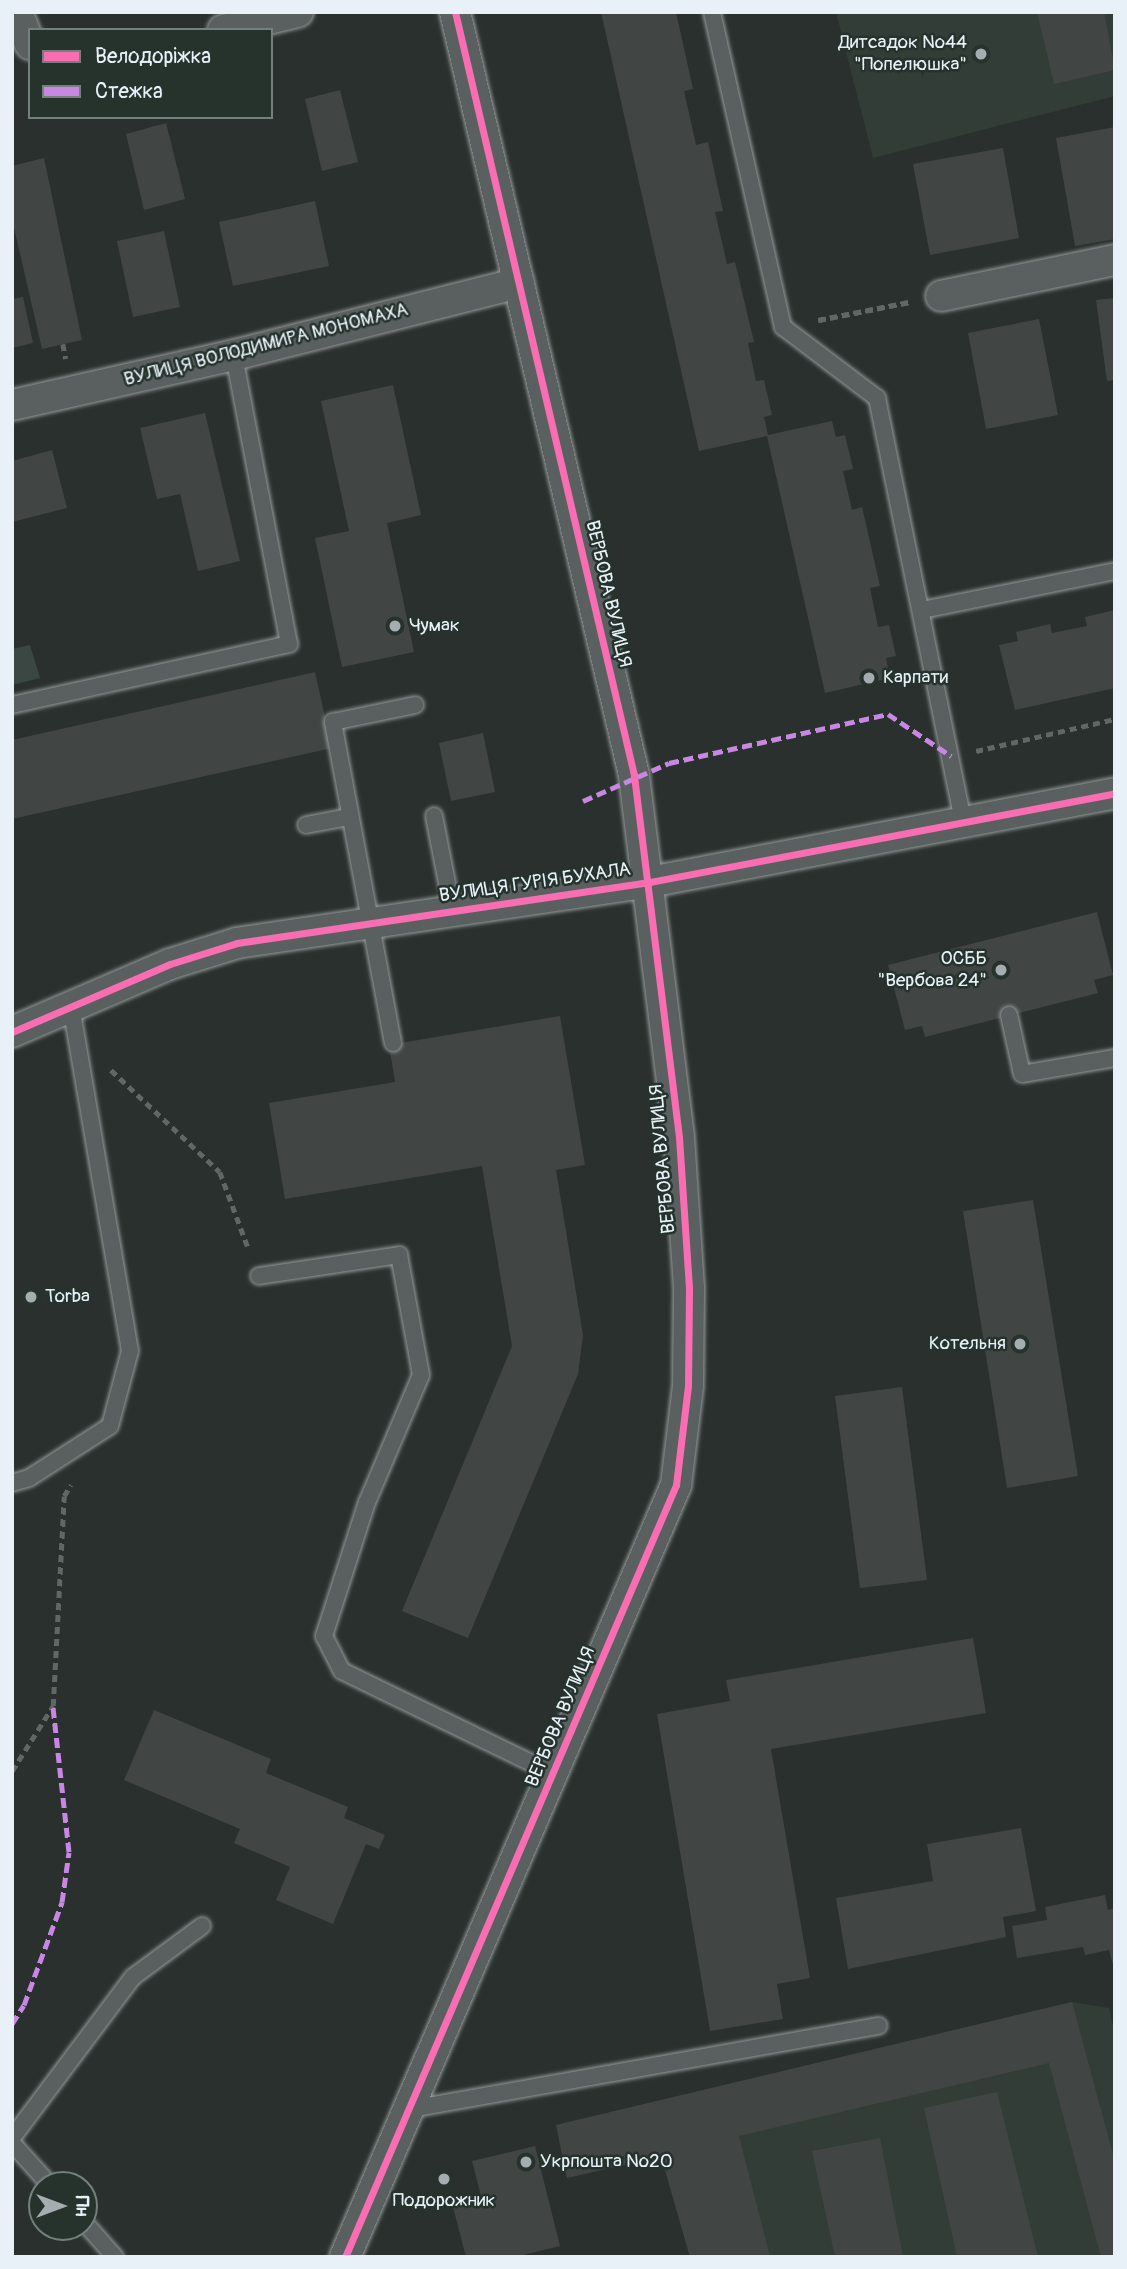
<!DOCTYPE html>
<meta charset="utf-8">
<style>
body{margin:0}
#map{position:relative;width:1127px;height:2269px;overflow:hidden;background:#29302d;font-family:Pangolin,sans-serif}
div>[style]{position:absolute}
.built>*{inset:0;background:#323d38}
.green>*{inset:0;background:#3b4743}
.building>*{inset:0;background:#414644}
.path>*{height:4.5px;margin-top:-2.25px;transform-origin:0;background:repeating-linear-gradient(90deg,#626665 0 7px,transparent 0 12px)}
.roads{filter:drop-shadow(0 0 2px #959a9a) drop-shadow(0 0 2px #959a9a)}
.service>*{height:16px;margin:-8px;padding:0 8px;transform-origin:8px;border-radius:8px;background:#5a6060}
.minor>*{height:30px;margin:-15px;padding:0 15px;transform-origin:15px;border-radius:15px;background:#5a6060}
.quiet>*{height:5px;margin-top:-2.5px;transform-origin:0;background:repeating-linear-gradient(90deg,#c787e3 0 10px,transparent 0 15px)}
.cycleway>*{height:7px;margin:-3.5px;padding:0 3.5px;transform-origin:3.5px;border-radius:3.5px;background:#f96db3}
.dots>*{width:19px;height:19px;translate:-50% -50%;box-sizing:border-box;border:4px solid #26332d;border-radius:50%}
span{translate:-50% -50%;white-space:nowrap;text-align:center;line-height:1.15;-webkit-text-stroke:5px #26332d;paint-order:stroke}
.poi-label{font-size:19px;color:#e8f1f8}
.right{translate:-100% -50%;text-align:right}
.left{translate:0 -50%;text-align:left}
.street-label{font-size:19px;color:#e8f1f8}
.frame{position:absolute;inset:0;border:14px solid #e8f1f8;pointer-events:none}
.legend{position:absolute;left:28px;top:28px;width:245px;height:91px;box-sizing:border-box;background:#26332d;border:2px solid #747f7e;margin:0;padding:9px 12px;list-style:none;font-size:21px;color:#e8f1f8}
.legend li{display:flex;align-items:center;gap:14px;height:35px}
.legend b{width:35px;border:2px solid #747f7e}
.north{position:absolute;left:28px;top:2171px;width:70px;height:70px;box-sizing:border-box;background:#26332d;border:2px solid #747f7e;border-radius:50%;rotate:90deg;font-size:19px;font-weight:700;line-height:28px;text-align:center;color:#e8f1f8}
.north::after{content:'';display:block;margin:auto;width:24px;height:32px;background:#a5adb1;clip-path:polygon(50% 0,100% 100%,50% 72%,0 100%)}
</style>
<div id="map">
<div class="built">
<div style="clip-path:polygon(836px 12px,1115px 12px,1115px 96px,873px 158px)"></div>
<div style="clip-path:polygon(1072px 2002px,1109px 2008px,1115px 2034px,1115px 2257px,690px 2257px,661px 2156px,567px 2178px,556px 2125px)"></div>
</div>
<div class="green">
<div style="clip-path:polygon(30px 645px,40px 678px,12px 685px,12px 649px)"></div>
</div>
<div class="building">
<div style="clip-path:polygon(601px 12px,676px 12px,693px 89px,684px 91px,696px 145px,708px 142px,723px 211px,715px 212px,727px 264px,735px 262px,754px 342px,748px 343px,756px 381px,764px 380px,772px 415px,764px 417px,768px 435px,832px 421px,836px 437px,845px 435px,853px 469px,843px 471px,852px 510px,862px 507px,880px 586px,870px 588px,878px 627px,889px 625px,896px 656px,886px 658px,890px 678px,825px 693px,767px 436px,699px 451px)"></div>
<div style="clip-path:polygon(1037px 12px,1104px 12px,1115px 70px,1054px 84px)"></div>
<div style="clip-path:polygon(340px 90px,358px 162px,322px 171px,305px 99px)"></div>
<div style="clip-path:polygon(166px 123px,185px 199px,144px 210px,126px 134px)"></div>
<div style="clip-path:polygon(1115px 127px,1115px 239px,1075px 246px,1056px 138px)"></div>
<div style="clip-path:polygon(1003px 148px,1019px 238px,930px 255px,913px 164px)"></div>
<div style="clip-path:polygon(44px 158px,82px 340px,42px 349px,12px 219px,12px 166px)"></div>
<div style="clip-path:polygon(315px 201px,329px 266px,233px 286px,219px 222px)"></div>
<div style="clip-path:polygon(164px 231px,180px 307px,133px 317px,117px 241px)"></div>
<div style="clip-path:polygon(23px 297px,33px 343px,12px 348px,12px 299px)"></div>
<div style="clip-path:polygon(1115px 298px,1115px 380px,1107px 381px,1096px 300px)"></div>
<div style="clip-path:polygon(1039px 319px,1058px 415px,986px 429px,968px 333px)"></div>
<div style="clip-path:polygon(393px 385px,421px 515px,387px 523px,414px 652px,342px 667px,315px 538px,349px 531px,321px 401px)"></div>
<div style="clip-path:polygon(205px 413px,240px 561px,198px 571px,180px 494px,157px 499px,140px 428px)"></div>
<div style="clip-path:polygon(52px 450px,67px 508px,12px 522px,12px 461px)"></div>
<div style="clip-path:polygon(1115px 610px,1115px 688px,1015px 710px,999px 645px,1018px 641px,1016px 632px,1050px 624px,1052px 633px,1087px 626px,1085px 617px)"></div>
<div style="clip-path:polygon(315px 672px,332px 748px,12px 819px,12px 740px)"></div>
<div style="clip-path:polygon(483px 733px,495px 792px,451px 801px,439px 743px)"></div>
<div style="clip-path:polygon(1097px 912px,1113px 975px,1094px 980px,1098px 993px,925px 1037px,922px 1026px,905px 1030px,888px 965px)"></div>
<div style="clip-path:polygon(560px 1016px,585px 1165px,556px 1170px,583px 1335px,578px 1374px,468px 1638px,402px 1611px,512px 1346px,482px 1166px,285px 1199px,269px 1103px,395px 1082px,389px 1045px)"></div>
<div style="clip-path:polygon(1033px 1200px,1078px 1476px,1007px 1488px,963px 1211px)"></div>
<div style="clip-path:polygon(902px 1387px,927px 1580px,860px 1588px,835px 1396px)"></div>
<div style="clip-path:polygon(973px 1638px,986px 1713px,771px 1749px,810px 1978px,777px 1984px,783px 2019px,710px 2031px,657px 1714px,730px 1701px,726px 1680px)"></div>
<div style="clip-path:polygon(154px 1710px,271px 1759px,266px 1773px,348px 1807px,344px 1818px,385px 1835px,379px 1849px,366px 1844px,333px 1924px,276px 1900px,290px 1867px,234px 1843px,240px 1829px,124px 1780px)"></div>
<div style="clip-path:polygon(1021px 1828px,1036px 1911px,1003px 1917px,1006px 1937px,848px 1969px,836px 1898px,933px 1881px,927px 1844px)"></div>
<div style="clip-path:polygon(1105px 1895px,1108px 1910px,1115px 1908px,1115px 1972px,1109px 1950px,1085px 1955px,1083px 1947px,1017px 1958px,1012px 1926px,1047px 1920px,1045px 1907px)"></div>
<div style="clip-path:polygon(1072px 2002px,1115px 2162px,1115px 2257px,1101px 2257px,1049px 2063px,739px 2136px,770px 2257px,690px 2257px,661px 2156px,567px 2178px,556px 2125px)"></div>
<div style="clip-path:polygon(997px 2092px,1038px 2257px,957px 2257px,924px 2108px)"></div>
<div style="clip-path:polygon(880px 2138px,903px 2257px,835px 2257px,812px 2151px)"></div>
<div style="clip-path:polygon(535px 2146px,560px 2246px,515px 2257px,466px 2257px,453px 2207px,482px 2200px,472px 2161px)"></div>
</div>
<div class="path">
<div style="left:818px;top:320px;width:93px;rotate:-11.2deg"></div>
<div style="left:819px;top:320px;width:92px;rotate:-11.3deg"></div>
<div style="left:63px;top:344px;width:15px;rotate:79deg"></div>
<div style="left:976px;top:751px;width:143px;rotate:-13deg"></div>
<div style="left:111px;top:1070px;width:149px;rotate:43.1deg"></div>
<div style="left:220px;top:1172px;width:83px;rotate:69.6deg"></div>
<div style="left:12px;top:1771px;width:77px;rotate:-57.8deg"></div>
<div style="left:53px;top:1706px;width:210px;rotate:-87deg"></div>
<div style="left:64px;top:1496px;width:13px;rotate:-58deg"></div>
</div>
<div class="roads">
<div class="service">
<div style="left:712px;top:12px;width:323px;rotate:77.3deg"></div>
<div style="left:783px;top:327px;width:118px;rotate:37.1deg"></div>
<div style="left:877px;top:398px;width:433px;rotate:78.5deg"></div>
<div style="left:922px;top:610px;width:197px;rotate:-11.4deg"></div>
<div style="left:12px;top:705px;width:284px;rotate:-12.4deg"></div>
<div style="left:289px;top:644px;width:294px;rotate:-100.8deg"></div>
<div style="left:434px;top:816px;width:95px;rotate:79deg"></div>
<div style="left:306px;top:825px;width:44px;rotate:-10.5deg"></div>
<div style="left:1009px;top:1015px;width:60px;rotate:77.6deg"></div>
<div style="left:1022px;top:1074px;width:94px;rotate:-9.8deg"></div>
<div style="left:393px;top:1043px;width:327px;rotate:-100.6deg"></div>
<div style="left:333px;top:722px;width:84px;rotate:-11.7deg"></div>
<div style="left:259px;top:1276px;width:142px;rotate:-8.5deg"></div>
<div style="left:399px;top:1255px;width:122px;rotate:79.6deg"></div>
<div style="left:421px;top:1375px;width:138px;rotate:113deg"></div>
<div style="left:367px;top:1502px;width:141px;rotate:107.8deg"></div>
<div style="left:324px;top:1636px;width:39px;rotate:63deg"></div>
<div style="left:342px;top:1671px;width:236px;rotate:25.9deg"></div>
<div style="left:12px;top:1483px;width:18px;rotate:-16deg"></div>
<div style="left:29px;top:1478px;width:96px;rotate:-32.7deg"></div>
<div style="left:110px;top:1426px;width:78px;rotate:-75.1deg"></div>
<div style="left:130px;top:1351px;width:349px;rotate:-99.7deg"></div>
<div style="left:411px;top:2109px;width:475px;rotate:-10.1deg"></div>
<div style="left:12px;top:2138px;width:201px;rotate:-53.1deg"></div>
<div style="left:133px;top:1977px;width:86px;rotate:-36.5deg"></div>
<div style="left:12px;top:2143px;width:57px;rotate:47.9deg"></div>
<div style="left:84px;top:2222px;width:47px;rotate:48.5deg"></div>
</div>
<div class="minor">
<div style="left:17px;top:12px;width:35px;rotate:68deg"></div>
<div style="left:223px;top:30px;width:77px;rotate:-13.5deg"></div>
<div style="left:941px;top:296px;width:178px;rotate:-11.7deg"></div>
<div style="left:12px;top:405px;width:228px;rotate:-12.7deg"></div>
<div style="left:234px;top:355px;width:294px;rotate:-14.2deg"></div>
<div style="left:12px;top:1032px;width:172px;rotate:-23.3deg"></div>
<div style="left:170px;top:964px;width:70px;rotate:-17.4deg"></div>
<div style="left:237px;top:943px;width:417px;rotate:-8.4deg"></div>
<div style="left:650px;top:882px;width:473px;rotate:-10.8deg"></div>
<div style="left:345px;top:2257px;width:840px;rotate:-66.79deg"></div>
<div style="left:676px;top:1485px;width:100px;rotate:-83.1deg"></div>
<div style="left:688px;top:1386px;width:98px;rotate:-89.4deg"></div>
<div style="left:689px;top:1288px;width:151px;rotate:-93.8deg"></div>
<div style="left:679px;top:1137px;width:365px;rotate:-97.1deg"></div>
<div style="left:634px;top:775px;width:784px;rotate:-103.2deg"></div>
</div>
</div>
<div class="quiet">
<div style="left:583px;top:801px;width:94px;rotate:-23.8deg"></div>
<div style="left:669px;top:763px;width:224px;rotate:-12.6deg"></div>
<div style="left:888px;top:714px;width:76px;rotate:33.7deg"></div>
<div style="left:12px;top:2024px;width:22px;rotate:-58deg"></div>
<div style="left:24px;top:2005px;width:110px;rotate:-69.7deg"></div>
<div style="left:62px;top:1902px;width:50px;rotate:-82deg"></div>
<div style="left:69px;top:1852px;width:147px;rotate:-96.3deg"></div>
</div>
<div class="cycleway">
<div style="left:12px;top:1032px;width:172px;rotate:-23.3deg"></div>
<div style="left:170px;top:964px;width:70px;rotate:-17.4deg"></div>
<div style="left:237px;top:943px;width:417px;rotate:-8.4deg"></div>
<div style="left:650px;top:882px;width:473px;rotate:-10.8deg"></div>
<div style="left:345px;top:2257px;width:840px;rotate:-66.79deg"></div>
<div style="left:676px;top:1485px;width:100px;rotate:-83.1deg"></div>
<div style="left:688px;top:1386px;width:98px;rotate:-89.4deg"></div>
<div style="left:689px;top:1288px;width:151px;rotate:-93.8deg"></div>
<div style="left:679px;top:1137px;width:365px;rotate:-97.1deg"></div>
<div style="left:634px;top:775px;width:784px;rotate:-103.2deg"></div>
</div>
<div class="dots">
<div style="left:981px;top:54px;background:#a5adb1"></div>
<div style="left:395px;top:626px;background:#a5adb1"></div>
<div style="left:869px;top:678px;background:#a5adb1"></div>
<div style="left:1001px;top:970px;background:#a5adb1"></div>
<div style="left:31px;top:1297px;background:#a5adb1"></div>
<div style="left:1020px;top:1344px;background:#a5adb1"></div>
<div style="left:526px;top:2162px;background:#a5adb1"></div>
<div style="left:444px;top:2179px;background:#a5adb1"></div>
</div>
<div class="poi-label">
<span class="right" style="left:967px;top:54px">Дитсадок №44<br>"Попелюшка"</span>
<span class="left" style="left:409px;top:626px">Чумак</span>
<span class="left" style="left:883px;top:678px">Карпати</span>
<span class="right" style="left:987px;top:970px">ОСББ<br>"Вербова 24"</span>
<span class="left" style="left:45px;top:1297px">Torba</span>
<span class="right" style="left:1006px;top:1344px">Котельня</span>
<span class="left" style="left:540px;top:2162px">Укрпошта №20</span>
<span style="left:444px;top:2201px">Подорожник</span>
</div>
<div class="street-label">
<span style="left:266px;top:345px;rotate:-14deg">ВУЛИЦЯ ВОЛОДИМИРА МОНОМАХА</span>
<span style="left:608px;top:594px;rotate:77deg">ВЕРБОВА ВУЛИЦЯ</span>
<span style="left:535px;top:883px;rotate:-8deg">ВУЛИЦЯ ГУРІЯ БУХАЛА</span>
<span style="left:663px;top:1159px;rotate:-95deg">ВЕРБОВА ВУЛИЦЯ</span>
<span style="left:561px;top:1717px;rotate:-67deg">ВЕРБОВА ВУЛИЦЯ</span>
</div>
<div class="frame"></div>
<ul class="legend">
<li><b style="height:9px;background:#f96db3"></b>Велодоріжка</li>
<li><b style="height:9px;background:#c787e3"></b>Стежка</li>
</ul>
<div class="north">Пн</div>
</div>
